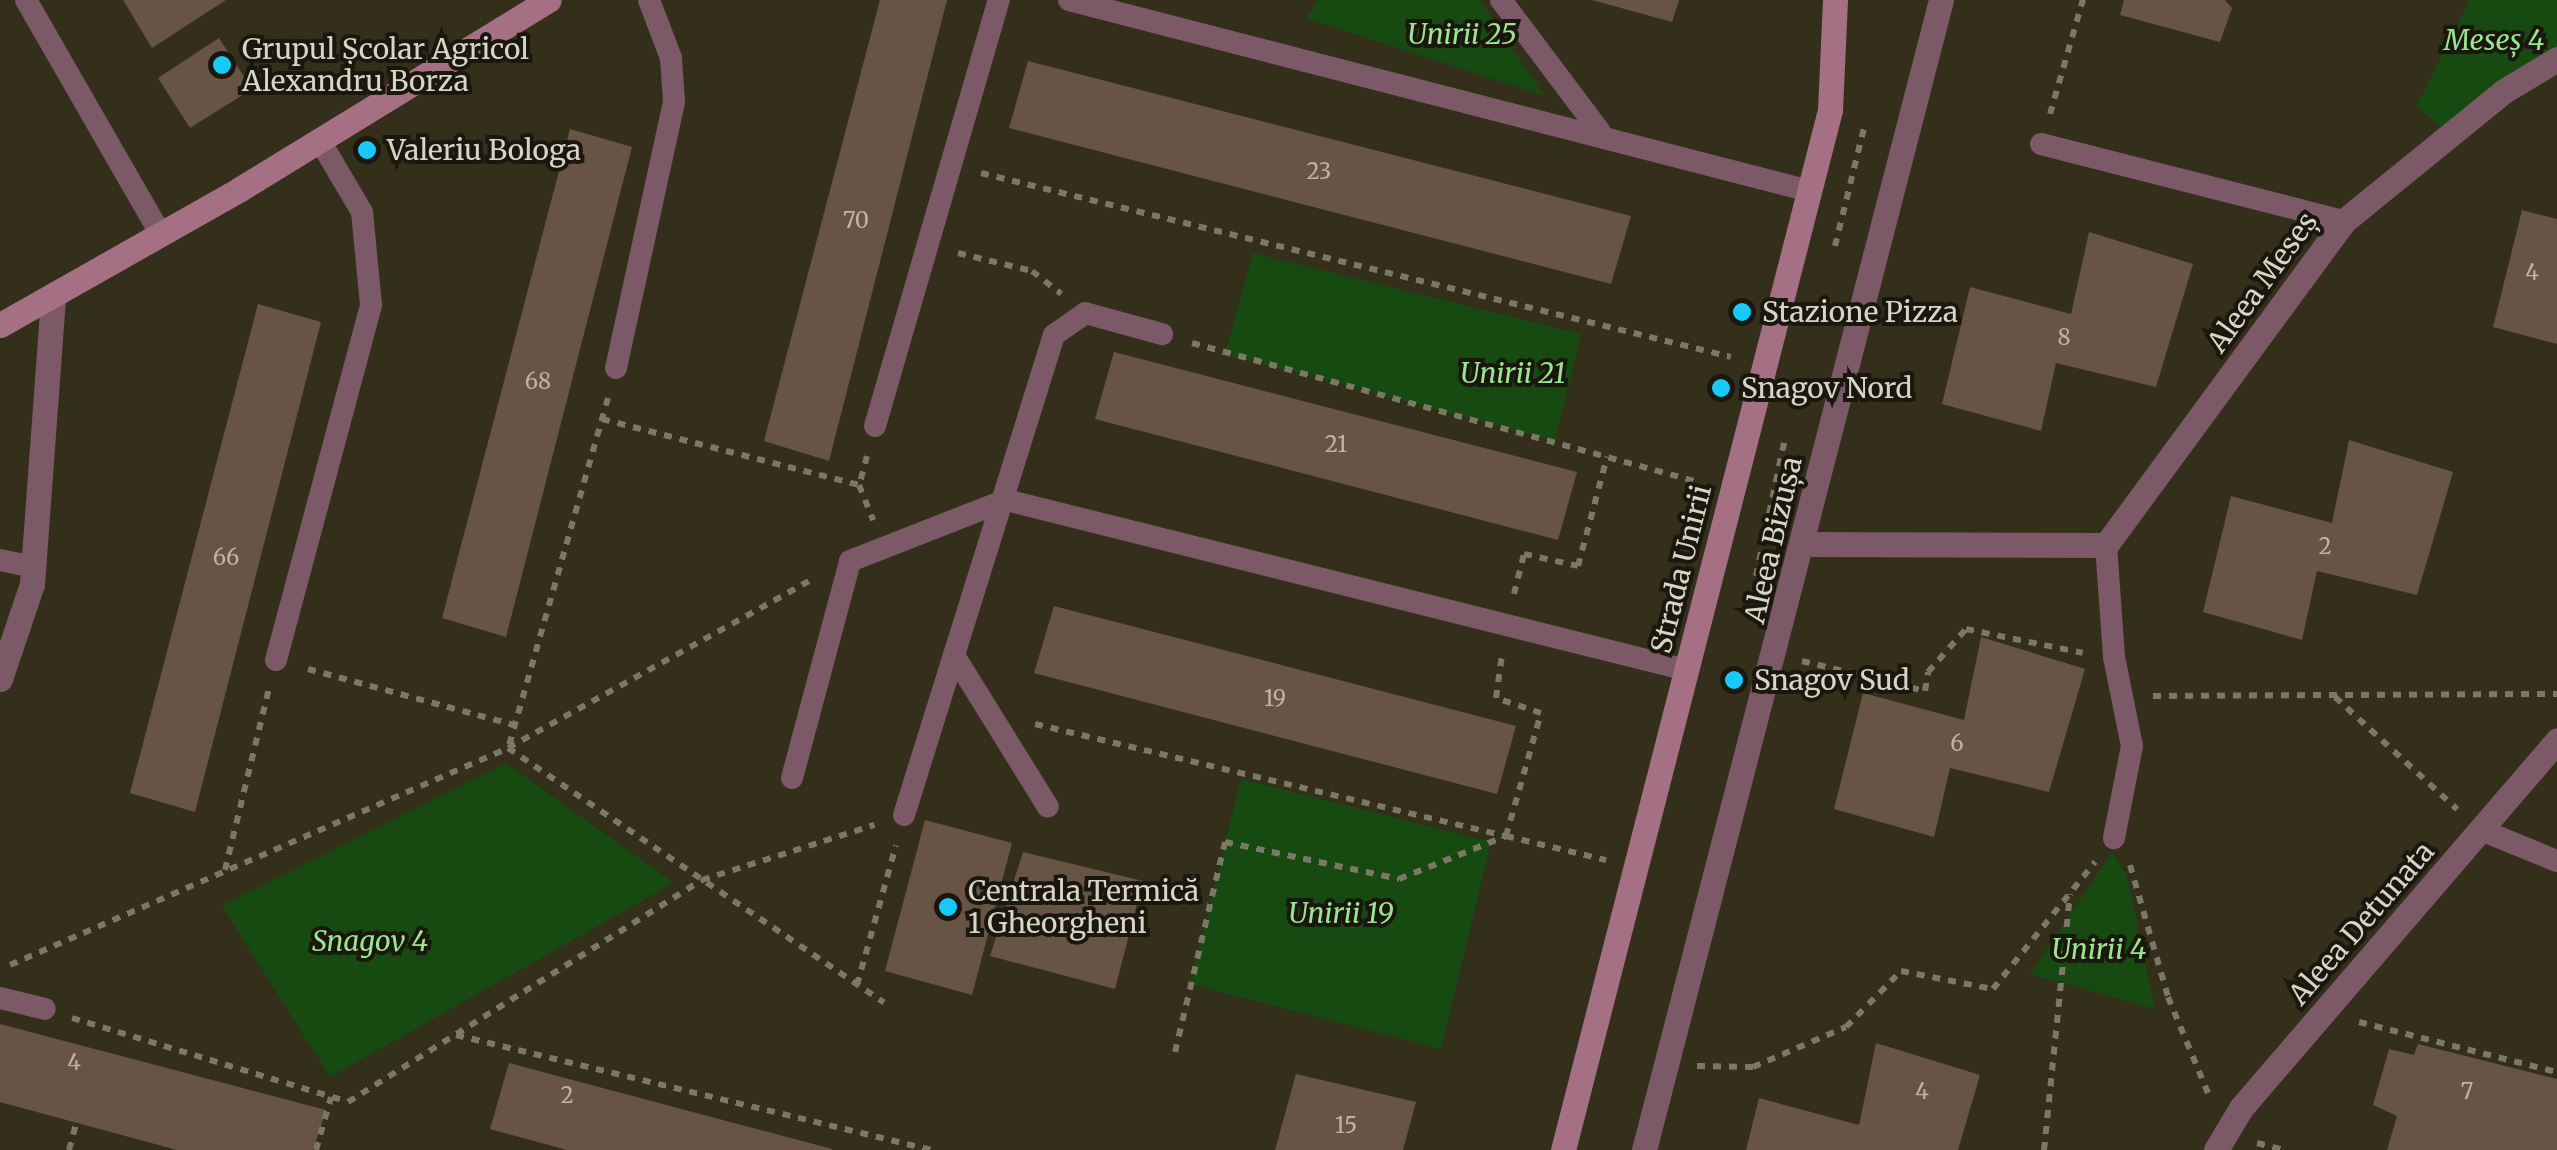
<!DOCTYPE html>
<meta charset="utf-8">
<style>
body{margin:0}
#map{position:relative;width:2557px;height:1150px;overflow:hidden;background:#342f1a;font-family:Merriweather,serif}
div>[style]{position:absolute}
.green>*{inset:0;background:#164a10}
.building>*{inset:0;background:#685445}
.path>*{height:6px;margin-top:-3px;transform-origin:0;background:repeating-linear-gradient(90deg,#7c7867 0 8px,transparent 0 16px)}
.service>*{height:22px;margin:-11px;padding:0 11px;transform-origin:11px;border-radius:11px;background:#7b5966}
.minor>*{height:25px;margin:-12.5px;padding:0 12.5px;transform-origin:12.5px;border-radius:12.5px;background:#7b5966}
.secondary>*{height:25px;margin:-12.5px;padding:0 12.5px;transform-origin:12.5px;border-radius:12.5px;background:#a56f84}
.dots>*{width:28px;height:28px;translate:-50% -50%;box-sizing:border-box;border:5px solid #1a170e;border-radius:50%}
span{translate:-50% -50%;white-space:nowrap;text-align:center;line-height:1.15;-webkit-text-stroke:8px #1a170e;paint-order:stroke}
.number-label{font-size:22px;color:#bcb5a7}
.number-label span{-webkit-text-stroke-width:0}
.park-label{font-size:28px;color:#9ae690;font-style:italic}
.poi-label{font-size:28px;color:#d8d5c8}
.left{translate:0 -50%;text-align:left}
.street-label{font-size:28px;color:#d8d5c8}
</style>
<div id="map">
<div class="green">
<div style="clip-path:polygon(1318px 0,1480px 0,1545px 96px,1306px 18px)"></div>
<div style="clip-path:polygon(2470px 0,2557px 0,2557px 49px,2445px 130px,2416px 106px)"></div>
<div style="clip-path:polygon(1253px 253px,1581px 334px,1555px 441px,1225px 354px)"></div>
<div style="clip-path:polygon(506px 763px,674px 883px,330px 1077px,222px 906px)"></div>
<div style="clip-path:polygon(1241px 779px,1491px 842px,1441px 1049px,1190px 984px)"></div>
<div style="clip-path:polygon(2112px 852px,2127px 876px,2155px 1009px,2030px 974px)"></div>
</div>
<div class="building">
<div style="clip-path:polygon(123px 0,226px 0,152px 48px)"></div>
<div style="clip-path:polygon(880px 0,947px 0,829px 461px,764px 441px)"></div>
<div style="clip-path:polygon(1592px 0,1679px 0,1672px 22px)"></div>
<div style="clip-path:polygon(2124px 0,2225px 0,2232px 8px,2220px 42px,2120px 15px)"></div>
<div style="clip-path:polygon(219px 38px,252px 89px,190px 128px,158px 78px)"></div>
<div style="clip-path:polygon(1028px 61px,1631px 216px,1611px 284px,1009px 128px)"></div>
<div style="clip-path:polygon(570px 129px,632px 147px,506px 637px,442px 618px)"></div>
<div style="clip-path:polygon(2522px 210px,2557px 219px,2557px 344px,2493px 327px)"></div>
<div style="clip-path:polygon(2089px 232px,2193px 264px,2156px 387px,2056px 363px,2041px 431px,1942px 404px,1970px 287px,2071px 314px)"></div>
<div style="clip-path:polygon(258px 304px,321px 322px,195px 812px,130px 793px)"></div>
<div style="clip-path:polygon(1114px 352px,1577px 472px,1558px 540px,1095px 419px)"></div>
<div style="clip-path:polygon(2349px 440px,2453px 472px,2417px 595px,2317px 571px,2302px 640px,2203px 612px,2231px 496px,2332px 523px)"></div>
<div style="clip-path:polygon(1054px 606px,1516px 726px,1497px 794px,1034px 673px)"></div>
<div style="clip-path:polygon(1981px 637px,2085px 669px,2049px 792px,1950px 768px,1934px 837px,1834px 809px,1863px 693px,1964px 720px)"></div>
<div style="clip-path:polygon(925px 820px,1012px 843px,972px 995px,885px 971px)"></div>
<div style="clip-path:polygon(1023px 852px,1143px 881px,1115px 989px,990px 956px)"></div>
<div style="clip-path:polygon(0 1024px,326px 1110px,313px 1150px,177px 1150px,0 1102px)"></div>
<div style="clip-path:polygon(1876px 1043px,1980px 1075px,1958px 1150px,1746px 1150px,1759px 1098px,1859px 1125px)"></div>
<div style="clip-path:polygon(2418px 1044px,2557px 1079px,2557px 1150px,2387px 1150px,2397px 1116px,2373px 1105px,2389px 1049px,2414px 1055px)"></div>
<div style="clip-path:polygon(509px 1063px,832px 1149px,832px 1150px,567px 1150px,490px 1129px)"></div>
<div style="clip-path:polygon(1296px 1074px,1416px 1102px,1403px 1150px,1275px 1150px)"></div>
</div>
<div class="path">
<div style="left:2050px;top:114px;width:119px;rotate:-73.9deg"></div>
<div style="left:981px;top:173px;width:772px;rotate:13.78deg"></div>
<div style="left:1835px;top:246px;width:122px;rotate:-76.2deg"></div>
<div style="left:958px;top:253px;width:76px;rotate:13.7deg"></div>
<div style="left:1032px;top:271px;width:37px;rotate:38deg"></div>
<div style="left:1192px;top:343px;width:525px;rotate:15.36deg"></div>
<div style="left:608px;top:398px;width:364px;rotate:105.9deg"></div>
<div style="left:508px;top:748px;width:454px;rotate:34.1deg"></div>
<div style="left:602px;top:419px;width:265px;rotate:14.4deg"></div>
<div style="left:867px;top:456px;width:30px;rotate:105deg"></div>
<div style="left:859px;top:485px;width:38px;rotate:68deg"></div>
<div style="left:1756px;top:576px;width:141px;rotate:-78.1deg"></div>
<div style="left:1514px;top:594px;width:41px;rotate:-76deg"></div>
<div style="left:1524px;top:554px;width:55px;rotate:12.5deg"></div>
<div style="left:1578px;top:566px;width:113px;rotate:-75.1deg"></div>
<div style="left:1802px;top:661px;width:127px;rotate:13.7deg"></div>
<div style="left:1925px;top:691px;width:19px;rotate:-81deg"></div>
<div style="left:1928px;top:672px;width:57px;rotate:-48.5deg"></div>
<div style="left:1966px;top:629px;width:119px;rotate:11.6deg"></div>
<div style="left:308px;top:669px;width:213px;rotate:15.2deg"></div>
<div style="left:2153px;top:696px;width:404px;rotate:-0.3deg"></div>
<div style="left:2335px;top:697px;width:166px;rotate:42.6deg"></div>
<div style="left:1035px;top:724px;width:484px;rotate:13.4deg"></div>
<div style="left:1506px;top:836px;width:128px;rotate:-74.1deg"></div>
<div style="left:1541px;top:713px;width:47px;rotate:-161.6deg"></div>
<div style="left:1496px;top:698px;width:43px;rotate:-82.1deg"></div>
<div style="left:2130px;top:865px;width:137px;rotate:73.9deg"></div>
<div style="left:2168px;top:997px;width:109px;rotate:67.4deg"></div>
<div style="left:225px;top:870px;width:187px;rotate:-76.4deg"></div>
<div style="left:10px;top:965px;width:543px;rotate:-23.54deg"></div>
<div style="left:508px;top:748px;width:344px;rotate:-29deg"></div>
<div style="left:857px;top:985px;width:145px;rotate:-74.4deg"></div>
<div style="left:72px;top:1018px;width:288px;rotate:16.9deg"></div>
<div style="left:348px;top:1102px;width:418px;rotate:-32.1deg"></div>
<div style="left:702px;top:880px;width:181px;rotate:-17.7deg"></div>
<div style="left:2359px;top:1022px;width:204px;rotate:14.2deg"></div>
<div style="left:456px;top:1035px;width:488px;rotate:13.6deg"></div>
<div style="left:1175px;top:1052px;width:216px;rotate:-76.6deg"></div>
<div style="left:1225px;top:842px;width:178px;rotate:12deg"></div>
<div style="left:1399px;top:879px;width:115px;rotate:-21.9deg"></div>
<div style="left:1506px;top:836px;width:103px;rotate:13.5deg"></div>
<div style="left:1697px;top:1066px;width:56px;rotate:1deg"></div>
<div style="left:1753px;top:1067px;width:101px;rotate:-23.3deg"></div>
<div style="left:1846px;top:1027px;width:78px;rotate:-45.5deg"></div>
<div style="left:1901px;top:971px;width:94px;rotate:11.1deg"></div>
<div style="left:1993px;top:989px;width:163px;rotate:-51.2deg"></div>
<div style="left:2257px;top:1143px;width:27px;rotate:15deg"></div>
<div style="left:69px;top:1150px;width:28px;rotate:-75deg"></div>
<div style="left:316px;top:1150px;width:55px;rotate:-74.2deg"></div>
<div style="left:2044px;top:1150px;width:257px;rotate:-84.2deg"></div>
</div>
<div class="service">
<div style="left:26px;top:0;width:269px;rotate:60.1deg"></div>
<div style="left:1069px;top:0;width:764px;rotate:14.47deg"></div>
<div style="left:1501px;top:0;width:165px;rotate:53.1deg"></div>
<div style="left:2041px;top:144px;width:313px;rotate:14.3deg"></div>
<div style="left:616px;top:368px;width:272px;rotate:-77.7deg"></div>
<div style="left:674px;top:102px;width:44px;rotate:-93.9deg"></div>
<div style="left:671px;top:58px;width:62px;rotate:-110.8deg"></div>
<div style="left:875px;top:426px;width:444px;rotate:-73.8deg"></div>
<div style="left:2106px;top:545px;width:112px;rotate:85.9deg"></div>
<div style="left:2114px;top:657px;width:91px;rotate:78.6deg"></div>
<div style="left:2132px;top:746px;width:94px;rotate:101.1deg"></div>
<div style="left:0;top:560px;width:34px;rotate:12deg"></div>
<div style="left:955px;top:657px;width:176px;rotate:58.2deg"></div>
<div style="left:276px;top:660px;width:367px;rotate:-75deg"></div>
<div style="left:371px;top:305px;width:93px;rotate:-95.5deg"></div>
<div style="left:362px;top:212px;width:82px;rotate:-120.6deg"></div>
<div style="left:792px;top:778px;width:225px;rotate:-75deg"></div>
<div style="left:850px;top:561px;width:168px;rotate:-21.4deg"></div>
<div style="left:1006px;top:500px;width:702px;rotate:14.02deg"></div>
<div style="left:904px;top:815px;width:503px;rotate:-72.65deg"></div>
<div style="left:1054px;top:335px;width:38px;rotate:-35deg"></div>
<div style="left:1085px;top:313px;width:80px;rotate:15.3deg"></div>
<div style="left:2481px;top:830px;width:82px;rotate:22.2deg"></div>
<div style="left:0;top:998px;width:46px;rotate:13.7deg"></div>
</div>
<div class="minor">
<div style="left:1801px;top:544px;width:305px;rotate:0.2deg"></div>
<div style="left:2106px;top:545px;width:402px;rotate:-53.7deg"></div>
<div style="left:2344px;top:221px;width:206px;rotate:-39.1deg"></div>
<div style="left:2504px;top:91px;width:62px;rotate:-31.1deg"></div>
<div style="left:0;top:679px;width:100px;rotate:-71.4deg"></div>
<div style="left:32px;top:584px;width:289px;rotate:-85.8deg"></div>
<div style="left:1644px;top:1150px;width:1188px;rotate:-75.52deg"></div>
<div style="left:2216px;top:1150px;width:49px;rotate:-59.2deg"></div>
<div style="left:2241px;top:1108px;width:485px;rotate:-49.3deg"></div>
</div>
<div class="secondary">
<div style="left:0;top:325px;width:276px;rotate:-29.5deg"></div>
<div style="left:240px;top:189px;width:362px;rotate:-31.5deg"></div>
<div style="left:1563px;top:1150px;width:1074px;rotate:-75.6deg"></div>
<div style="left:1830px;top:110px;width:110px;rotate:-87.4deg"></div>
</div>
<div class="dots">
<div style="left:222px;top:65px;background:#17cafb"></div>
<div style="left:367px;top:150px;background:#17cafb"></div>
<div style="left:1742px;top:312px;background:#17cafb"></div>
<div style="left:1721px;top:388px;background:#17cafb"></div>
<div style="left:1734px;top:680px;background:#17cafb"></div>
<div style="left:948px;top:907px;background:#17cafb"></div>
</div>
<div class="number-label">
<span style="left:1319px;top:172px">23</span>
<span style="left:856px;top:221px">70</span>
<span style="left:2532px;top:273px">4</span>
<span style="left:2064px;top:338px">8</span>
<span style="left:538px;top:382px">68</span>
<span style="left:1336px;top:445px">21</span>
<span style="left:2325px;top:547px">2</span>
<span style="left:226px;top:558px">66</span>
<span style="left:1275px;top:699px">19</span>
<span style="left:1957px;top:744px">6</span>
<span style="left:74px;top:1063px">4</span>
<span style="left:1922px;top:1092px">4</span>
<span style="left:2467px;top:1092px">7</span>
<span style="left:567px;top:1096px">2</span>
<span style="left:1346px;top:1126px">15</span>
</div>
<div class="park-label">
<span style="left:1462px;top:34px">Unirii 25</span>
<span style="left:2494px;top:40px">Meseș 4</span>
<span style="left:1513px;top:373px">Unirii 21</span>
<span style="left:1341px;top:913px">Unirii 19</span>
<span style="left:370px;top:941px">Snagov 4</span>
<span style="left:2099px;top:949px">Unirii 4</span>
</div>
<div class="poi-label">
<span class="left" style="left:242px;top:65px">Grupul Școlar Agricol<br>Alexandru Borza</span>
<span class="left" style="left:387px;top:150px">Valeriu Bologa</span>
<span class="left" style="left:1762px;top:312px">Stazione Pizza</span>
<span class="left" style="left:1741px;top:388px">Snagov Nord</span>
<span class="left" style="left:1754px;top:680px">Snagov Sud</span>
<span class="left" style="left:968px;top:907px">Centrala Termică<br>1 Gheorgheni</span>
</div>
<div class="street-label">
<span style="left:2262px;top:282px;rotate:-54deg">Aleea Meseș</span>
<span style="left:1773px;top:540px;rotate:-77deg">Aleea Bizușa</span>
<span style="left:1681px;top:569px;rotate:-76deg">Strada Unirii</span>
<span style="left:2361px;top:923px;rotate:-49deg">Aleea Detunata</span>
</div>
</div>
